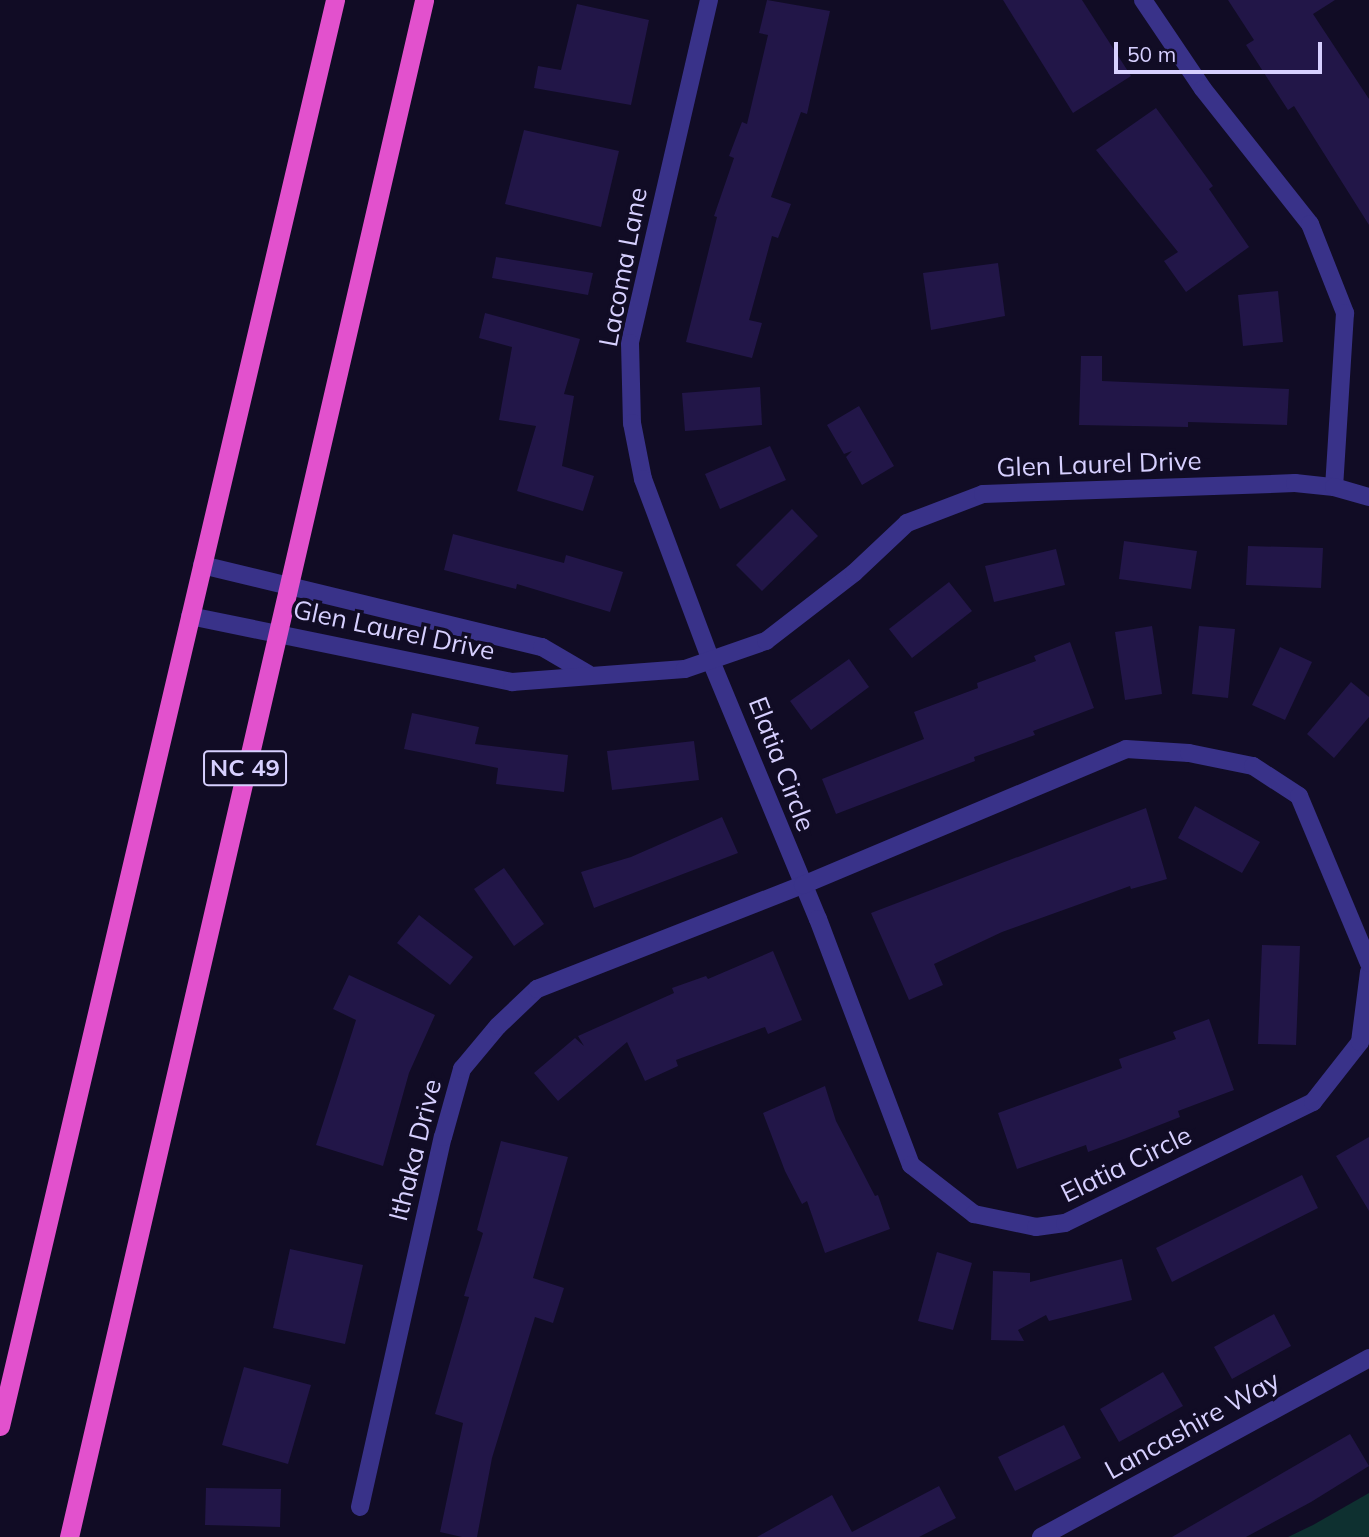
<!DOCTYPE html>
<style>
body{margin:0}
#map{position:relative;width:1369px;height:1537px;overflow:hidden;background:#110c25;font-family:Mulish,sans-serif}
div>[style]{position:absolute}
.green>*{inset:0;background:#0e3030}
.building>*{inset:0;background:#221648}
.minor>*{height:18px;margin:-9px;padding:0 9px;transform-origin:9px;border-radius:9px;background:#393289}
.trunk>*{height:19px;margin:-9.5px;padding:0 9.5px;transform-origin:9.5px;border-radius:9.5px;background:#e251cd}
span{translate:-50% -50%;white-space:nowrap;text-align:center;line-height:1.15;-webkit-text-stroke:7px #110c25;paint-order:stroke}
.shield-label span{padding:2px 5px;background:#110c25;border:2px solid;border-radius:5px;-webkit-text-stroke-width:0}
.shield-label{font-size:24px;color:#d7d0ff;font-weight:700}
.street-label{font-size:26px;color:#d7d0ff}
.scale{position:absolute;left:1114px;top:42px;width:208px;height:32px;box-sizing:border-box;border:4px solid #d7d0ff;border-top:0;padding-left:9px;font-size:21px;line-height:24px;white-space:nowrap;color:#d7d0ff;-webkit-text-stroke:5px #110c25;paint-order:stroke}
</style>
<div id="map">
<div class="green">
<div style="clip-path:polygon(1369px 1493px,1369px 1537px,1288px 1537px,1313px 1525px)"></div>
</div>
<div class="building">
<div style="clip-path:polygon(767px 0,830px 11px,807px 114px,801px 112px,771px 197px,791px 204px,778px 238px,772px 236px,749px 320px,762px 323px,752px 358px,686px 342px,717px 217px,714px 216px,734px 158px,729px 156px,742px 122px,747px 124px,768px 35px,759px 33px)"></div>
<div style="clip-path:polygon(1003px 0,1082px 0,1131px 76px,1073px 113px)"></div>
<div style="clip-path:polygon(1228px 0,1335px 0,1313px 14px,1369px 99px,1369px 225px,1294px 106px,1288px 110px,1246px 45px,1254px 40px)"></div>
<div style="clip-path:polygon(577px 4px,649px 20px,631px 105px,534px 88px,538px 66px,561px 70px)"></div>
<div style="clip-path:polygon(1156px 108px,1213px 186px,1209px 189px,1249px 247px,1186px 292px,1164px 261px,1178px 252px,1096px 150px)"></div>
<div style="clip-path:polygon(524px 130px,619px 151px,601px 227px,505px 204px)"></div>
<div style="clip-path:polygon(496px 257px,593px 273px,588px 295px,492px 278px)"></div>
<div style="clip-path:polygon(998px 263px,1005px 316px,931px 330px,923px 273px)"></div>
<div style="clip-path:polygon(1278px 291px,1283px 342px,1243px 346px,1238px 295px)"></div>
<div style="clip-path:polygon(485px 313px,580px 339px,564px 394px,574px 396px,562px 466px,594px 476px,583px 511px,517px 491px,536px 426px,499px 420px,512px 347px,479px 338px)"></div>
<div style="clip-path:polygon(1081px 356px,1102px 356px,1102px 381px,1289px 389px,1287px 425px,1188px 422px,1188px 427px,1079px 425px)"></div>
<div style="clip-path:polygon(760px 387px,762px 425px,685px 431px,682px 393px)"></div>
<div style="clip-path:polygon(859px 406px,894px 466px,862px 485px,846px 457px,852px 451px,844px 454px,827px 425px)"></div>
<div style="clip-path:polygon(770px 446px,786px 480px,720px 509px,705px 474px)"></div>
<div style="clip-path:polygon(792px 509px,818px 536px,762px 591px,736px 565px)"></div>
<div style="clip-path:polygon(453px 534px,564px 563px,566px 555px,623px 572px,610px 612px,517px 584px,516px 589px,444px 570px)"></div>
<div style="clip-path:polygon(1124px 541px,1197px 551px,1191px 589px,1119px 579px)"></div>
<div style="clip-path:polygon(1248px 546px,1323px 548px,1321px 588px,1246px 585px)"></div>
<div style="clip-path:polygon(1056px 549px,1065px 585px,994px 602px,985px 566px)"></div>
<div style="clip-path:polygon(949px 582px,972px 611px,912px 658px,889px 629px)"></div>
<div style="clip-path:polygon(1152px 626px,1162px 694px,1125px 700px,1115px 632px)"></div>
<div style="clip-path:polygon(1199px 626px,1235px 629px,1228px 698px,1192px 694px)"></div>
<div style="clip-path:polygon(1070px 642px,1094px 708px,1033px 731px,1035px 735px,974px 757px,975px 761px,836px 814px,822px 779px,924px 739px,914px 712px,978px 688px,977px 683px,1036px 661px,1034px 656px)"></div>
<div style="clip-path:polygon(1280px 647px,1312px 662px,1285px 720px,1252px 705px)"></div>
<div style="clip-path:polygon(849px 659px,869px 687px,811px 730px,790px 701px)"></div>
<div style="clip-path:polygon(1351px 682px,1369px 697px,1369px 717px,1334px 758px,1307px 734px)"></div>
<div style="clip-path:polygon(412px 713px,479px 727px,475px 744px,568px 755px,564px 792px,496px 784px,498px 768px,404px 749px)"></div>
<div style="clip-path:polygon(694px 741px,699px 780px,612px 790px,607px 751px)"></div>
<div style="clip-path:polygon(1195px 806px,1260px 842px,1242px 873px,1178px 838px)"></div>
<div style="clip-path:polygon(1146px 808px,1167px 879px,1131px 889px,1130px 886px,1002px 932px,934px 964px,943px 985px,909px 1000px,871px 913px)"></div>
<div style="clip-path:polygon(722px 817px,738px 853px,594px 908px,581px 872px,631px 857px)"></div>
<div style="clip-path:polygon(504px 868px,544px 924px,514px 946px,474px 889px)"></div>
<div style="clip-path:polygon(419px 915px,473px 957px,450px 985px,397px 943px)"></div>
<div style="clip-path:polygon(1262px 945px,1300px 946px,1296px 1045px,1258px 1044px)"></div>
<div style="clip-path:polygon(773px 951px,802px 1020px,768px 1034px,765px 1027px,676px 1060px,678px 1066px,645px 1081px,627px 1042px,558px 1101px,534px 1073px,575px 1038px,584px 1046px,578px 1036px,674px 993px,672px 988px,706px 976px,708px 979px)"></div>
<div style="clip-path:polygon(349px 975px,435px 1015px,409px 1073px,383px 1166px,316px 1145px,356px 1020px,333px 1009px)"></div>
<div style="clip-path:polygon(1209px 1019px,1234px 1090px,1178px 1111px,1180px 1117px,1124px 1139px,1088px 1152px,1086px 1145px,1017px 1169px,998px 1113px,1122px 1068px,1119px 1059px,1176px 1039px,1173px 1032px)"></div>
<div style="clip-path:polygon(825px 1086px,836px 1121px,875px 1196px,878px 1195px,890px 1229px,825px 1253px,807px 1201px,802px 1204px,785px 1171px,763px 1113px)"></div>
<div style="clip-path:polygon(1369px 1137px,1369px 1211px,1336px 1156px)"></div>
<div style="clip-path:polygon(501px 1141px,568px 1157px,533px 1278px,564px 1288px,553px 1323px,535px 1317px,492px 1458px,477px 1537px,462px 1537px,440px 1532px,463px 1423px,435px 1414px,469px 1297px,464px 1296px,483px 1233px,477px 1230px)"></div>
<div style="clip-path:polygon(1302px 1175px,1318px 1208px,1172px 1282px,1156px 1248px)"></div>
<div style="clip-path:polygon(290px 1249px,363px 1265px,345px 1344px,273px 1328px)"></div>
<div style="clip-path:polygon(937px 1252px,972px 1263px,953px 1330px,918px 1321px)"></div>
<div style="clip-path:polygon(1122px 1259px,1132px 1300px,1049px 1321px,1046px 1315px,1018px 1330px,1024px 1341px,991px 1340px,993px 1271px,1030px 1273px,1030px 1282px)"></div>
<div style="clip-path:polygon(1274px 1314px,1291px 1346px,1232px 1379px,1214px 1347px)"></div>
<div style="clip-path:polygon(244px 1367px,311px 1385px,288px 1464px,222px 1445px)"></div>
<div style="clip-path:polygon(1163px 1372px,1183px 1406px,1119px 1442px,1100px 1409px)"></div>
<div style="clip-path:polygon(1064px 1425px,1081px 1458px,1015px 1491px,998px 1457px)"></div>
<div style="clip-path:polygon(1350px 1434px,1369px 1466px,1311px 1502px,1246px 1537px,1172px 1537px)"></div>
<div style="clip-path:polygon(939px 1486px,956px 1518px,919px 1537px,757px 1537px,832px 1495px,852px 1532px)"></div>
<div style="clip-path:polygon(206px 1488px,281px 1489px,280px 1527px,205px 1525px)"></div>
</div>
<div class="minor">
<div style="left:709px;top:0;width:352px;rotate:103deg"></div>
<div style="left:630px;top:343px;width:80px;rotate:88.6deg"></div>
<div style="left:632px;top:423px;width:57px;rotate:78.9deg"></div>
<div style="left:643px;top:479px;width:194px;rotate:69.5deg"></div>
<div style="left:711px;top:661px;width:279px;rotate:67.5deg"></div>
<div style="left:818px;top:919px;width:263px;rotate:69.3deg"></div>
<div style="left:911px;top:1165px;width:80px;rotate:37.9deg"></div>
<div style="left:974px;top:1214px;width:63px;rotate:11.8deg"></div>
<div style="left:1036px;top:1227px;width:29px;rotate:-8deg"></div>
<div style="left:1065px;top:1223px;width:276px;rotate:-26deg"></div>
<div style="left:1313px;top:1102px;width:76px;rotate:-51.9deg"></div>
<div style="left:1360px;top:1042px;width:71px;rotate:-82.7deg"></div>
<div style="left:1143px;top:0;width:107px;rotate:56deg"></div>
<div style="left:1203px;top:89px;width:172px;rotate:51.6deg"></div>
<div style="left:1310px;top:224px;width:96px;rotate:68.5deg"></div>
<div style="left:1345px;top:313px;width:174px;rotate:93.6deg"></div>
<div style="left:202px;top:565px;width:350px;rotate:13.6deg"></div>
<div style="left:542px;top:647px;width:53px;rotate:30.4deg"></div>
<div style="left:190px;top:616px;width:329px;rotate:11.6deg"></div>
<div style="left:512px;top:682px;width:173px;rotate:-4.3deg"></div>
<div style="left:685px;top:669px;width:86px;rotate:-19.1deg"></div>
<div style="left:766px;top:641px;width:111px;rotate:-37.7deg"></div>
<div style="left:854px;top:573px;width:73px;rotate:-43.3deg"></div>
<div style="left:907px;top:523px;width:81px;rotate:-20.9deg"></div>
<div style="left:983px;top:494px;width:312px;rotate:-2deg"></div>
<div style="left:1295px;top:483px;width:39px;rotate:6deg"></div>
<div style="left:1334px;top:487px;width:36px;rotate:16deg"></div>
<div style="left:360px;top:1507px;width:379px;rotate:-77.4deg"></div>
<div style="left:443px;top:1137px;width:71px;rotate:-74.4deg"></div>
<div style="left:462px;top:1069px;width:56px;rotate:-50.1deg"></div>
<div style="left:498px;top:1026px;width:54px;rotate:-43.5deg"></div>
<div style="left:537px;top:989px;width:286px;rotate:-21.4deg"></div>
<div style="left:803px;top:885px;width:350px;rotate:-22.8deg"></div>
<div style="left:1126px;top:749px;width:63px;rotate:3.6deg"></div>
<div style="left:1189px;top:753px;width:65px;rotate:11.5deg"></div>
<div style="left:1253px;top:766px;width:55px;rotate:33.1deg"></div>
<div style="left:1299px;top:796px;width:181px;rotate:67.3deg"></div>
<div style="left:1041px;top:1537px;width:374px;rotate:-28.6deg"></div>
</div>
<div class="trunk">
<div style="left:0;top:1426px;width:1465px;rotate:-76.78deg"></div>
<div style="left:69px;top:1537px;width:1577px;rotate:-76.99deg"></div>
</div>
<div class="shield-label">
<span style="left:245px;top:768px">NC 49</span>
</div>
<div class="street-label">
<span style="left:623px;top:267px;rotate:-79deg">Lacoma Lane</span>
<span style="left:1099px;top:464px;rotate:-2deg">Glen Laurel Drive</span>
<span style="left:394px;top:630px;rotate:12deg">Glen Laurel Drive</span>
<span style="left:782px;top:764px;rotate:69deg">Elatia Circle</span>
<span style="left:415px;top:1150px;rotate:-76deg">Ithaka Drive</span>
<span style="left:1126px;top:1164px;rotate:-26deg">Elatia Circle</span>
<span style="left:1192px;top:1425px;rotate:-29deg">Lancashire Way</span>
</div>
<div class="scale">50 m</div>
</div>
